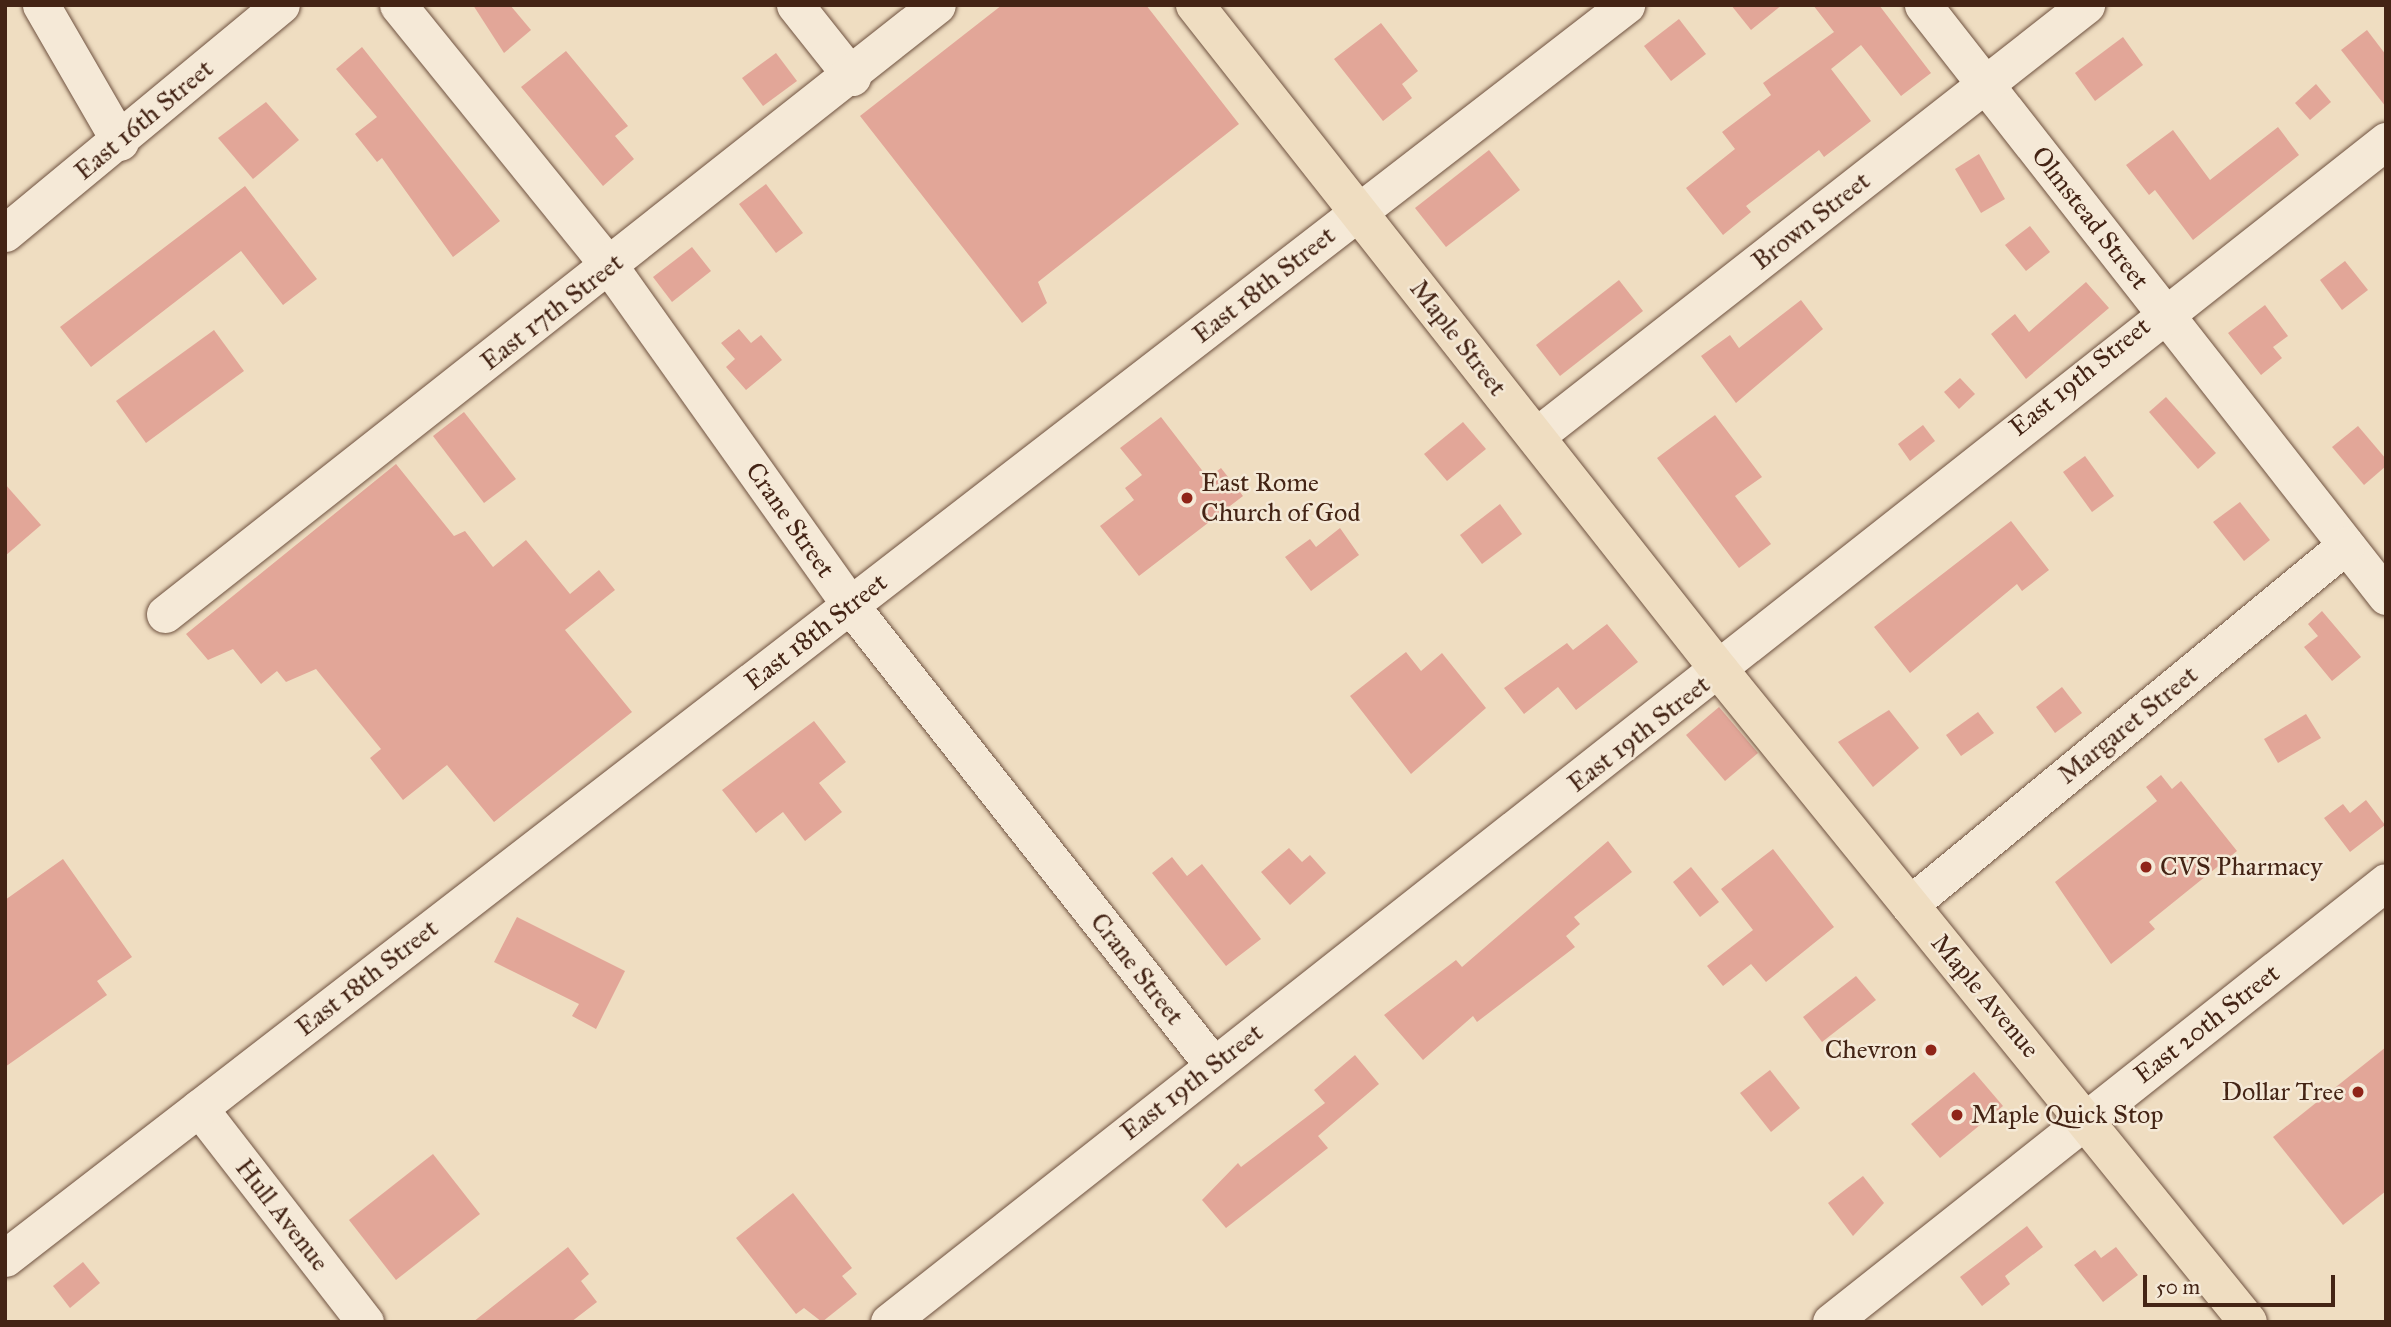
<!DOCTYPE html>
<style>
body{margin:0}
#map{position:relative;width:2391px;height:1327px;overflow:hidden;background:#efddc1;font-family:"IM FELL Great Primer",serif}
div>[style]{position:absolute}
.building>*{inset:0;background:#e2a698}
.roads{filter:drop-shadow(0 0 2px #6f5240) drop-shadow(0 0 2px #6f5240)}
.minor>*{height:37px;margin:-18.5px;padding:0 18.5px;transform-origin:18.5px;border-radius:18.5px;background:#f5e9d7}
.major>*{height:38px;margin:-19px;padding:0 19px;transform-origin:19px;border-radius:19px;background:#efddc1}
.dots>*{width:19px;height:19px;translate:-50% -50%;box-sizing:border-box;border:4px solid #f5e9d7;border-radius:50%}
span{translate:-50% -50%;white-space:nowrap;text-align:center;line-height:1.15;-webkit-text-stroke:5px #f5e9d7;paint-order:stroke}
.street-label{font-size:26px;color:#442415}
.poi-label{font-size:26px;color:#442415}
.left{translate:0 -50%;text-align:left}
.right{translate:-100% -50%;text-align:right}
.frame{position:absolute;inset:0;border:7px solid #442415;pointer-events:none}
.scale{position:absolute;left:2143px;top:1275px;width:192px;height:32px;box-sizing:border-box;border:4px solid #442415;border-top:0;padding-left:9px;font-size:21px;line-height:24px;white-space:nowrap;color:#442415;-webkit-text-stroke:5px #f5e9d7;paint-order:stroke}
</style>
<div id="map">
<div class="building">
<div style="clip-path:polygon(473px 5px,510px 5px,531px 30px,504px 53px)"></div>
<div style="clip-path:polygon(1002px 5px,1146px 5px,1239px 124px,1038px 282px,1047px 303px,1022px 323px,860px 116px)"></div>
<div style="clip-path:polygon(1731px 5px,1782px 5px,1751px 30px)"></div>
<div style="clip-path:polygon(1813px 5px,1879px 5px,1931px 73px,1901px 96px,1861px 45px,1831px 69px,1871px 121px,1824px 157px,1819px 150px,1746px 206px,1751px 212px,1723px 235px,1686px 188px,1735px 149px,1722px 132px,1771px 95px,1763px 83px,1834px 32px)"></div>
<div style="clip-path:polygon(1679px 19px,1706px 54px,1671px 81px,1644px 46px)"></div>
<div style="clip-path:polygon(1381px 23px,1418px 71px,1402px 84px,1412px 98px,1383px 121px,1334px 59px)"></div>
<div style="clip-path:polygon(2367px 30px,2386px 55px,2386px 107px,2341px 50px)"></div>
<div style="clip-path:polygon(2123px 37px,2143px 65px,2095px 101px,2075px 73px)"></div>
<div style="clip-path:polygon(362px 47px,500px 221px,453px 257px,382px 158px,377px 162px,355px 134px,377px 117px,336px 69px)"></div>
<div style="clip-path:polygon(566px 51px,628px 126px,615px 136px,634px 159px,603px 186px,521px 87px)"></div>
<div style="clip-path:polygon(776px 53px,797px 81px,763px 106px,742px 78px)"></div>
<div style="clip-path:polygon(2316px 84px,2331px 102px,2310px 120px,2295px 103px)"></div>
<div style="clip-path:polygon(266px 102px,299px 140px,253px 179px,218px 138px)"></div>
<div style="clip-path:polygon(2278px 127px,2299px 155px,2193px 240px,2155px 190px,2149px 195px,2126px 165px,2173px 130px,2210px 180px)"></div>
<div style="clip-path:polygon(1489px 150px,1520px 190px,1446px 247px,1415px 208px)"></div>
<div style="clip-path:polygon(1979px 154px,2005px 199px,1981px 213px,1955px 169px)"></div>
<div style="clip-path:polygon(766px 184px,803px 233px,776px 253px,739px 204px)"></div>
<div style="clip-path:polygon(245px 186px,317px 279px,283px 305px,241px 251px,91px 367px,60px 327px)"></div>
<div style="clip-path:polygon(2030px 226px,2050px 252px,2026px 271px,2005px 245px)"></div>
<div style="clip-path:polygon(692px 247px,711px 271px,672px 302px,653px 277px)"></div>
<div style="clip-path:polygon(2345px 261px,2368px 290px,2342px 310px,2320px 280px)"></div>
<div style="clip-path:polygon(1619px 280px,1643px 311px,1560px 376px,1536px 345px)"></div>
<div style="clip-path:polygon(2086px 282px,2109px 308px,2026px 379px,1991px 334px,2015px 314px,2029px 332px)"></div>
<div style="clip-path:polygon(1801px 300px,1823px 329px,1736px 403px,1701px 356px,1730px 335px,1739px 348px)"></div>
<div style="clip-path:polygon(2265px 305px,2288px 336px,2273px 347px,2282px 358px,2261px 375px,2228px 333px)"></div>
<div style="clip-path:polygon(739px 329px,751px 343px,761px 335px,782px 360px,746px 390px,726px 367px,735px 359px,721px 343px)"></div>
<div style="clip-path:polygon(214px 330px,244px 371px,146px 443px,116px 401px)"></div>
<div style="clip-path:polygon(1960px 378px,1975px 394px,1959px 409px,1944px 392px)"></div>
<div style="clip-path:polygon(2166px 397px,2216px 453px,2198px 469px,2149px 412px)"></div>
<div style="clip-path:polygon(464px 412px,516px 479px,484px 503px,433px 436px)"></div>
<div style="clip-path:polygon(1715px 415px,1762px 477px,1735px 496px,1771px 544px,1739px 568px,1657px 458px)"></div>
<div style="clip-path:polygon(1161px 417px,1208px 478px,1221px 468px,1243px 496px,1139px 576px,1100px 526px,1134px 500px,1125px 488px,1142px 475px,1120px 448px)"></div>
<div style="clip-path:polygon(1463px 422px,1486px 449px,1447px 481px,1424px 454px)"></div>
<div style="clip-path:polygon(1923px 425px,1935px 441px,1910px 461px,1898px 444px)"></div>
<div style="clip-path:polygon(2358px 426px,2386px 459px,2386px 466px,2364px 485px,2332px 447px)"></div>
<div style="clip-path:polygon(2085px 456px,2114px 496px,2092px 512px,2063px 472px)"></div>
<div style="clip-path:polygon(396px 464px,454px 536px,465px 531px,493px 567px,526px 540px,570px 594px,599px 570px,615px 590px,565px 630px,632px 712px,494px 822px,447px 765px,403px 800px,370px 758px,381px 749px,316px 669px,286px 682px,277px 671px,261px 684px,233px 649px,208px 660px,186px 634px)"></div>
<div style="clip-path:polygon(5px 484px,41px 525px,5px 556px)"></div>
<div style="clip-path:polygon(2240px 502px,2270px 540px,2244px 561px,2213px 522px)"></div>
<div style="clip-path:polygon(1500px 504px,1522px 534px,1482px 564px,1460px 535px)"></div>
<div style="clip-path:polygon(2011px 521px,2049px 570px,2022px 591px,2017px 584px,1910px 673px,1874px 627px)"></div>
<div style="clip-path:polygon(1340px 528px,1359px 555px,1311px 591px,1285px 557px,1310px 539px,1316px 547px)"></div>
<div style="clip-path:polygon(2322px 611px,2361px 657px,2332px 681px,2304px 647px,2318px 636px,2308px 624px)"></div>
<div style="clip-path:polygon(1607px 624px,1638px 662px,1576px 710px,1558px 687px,1524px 714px,1504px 688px,1567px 643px,1573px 650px)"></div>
<div style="clip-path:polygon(1406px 652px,1421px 671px,1442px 653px,1486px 708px,1411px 774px,1350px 696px)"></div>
<div style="clip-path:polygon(2062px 687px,2082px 713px,2055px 733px,2036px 707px)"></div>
<div style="clip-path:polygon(1719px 707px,1758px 753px,1725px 781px,1686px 735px)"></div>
<div style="clip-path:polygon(1889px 710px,1919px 748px,1873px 787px,1838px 742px)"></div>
<div style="clip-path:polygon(1978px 712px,1994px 733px,1961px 756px,1946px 735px)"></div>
<div style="clip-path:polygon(2306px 714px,2321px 738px,2278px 763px,2264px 739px)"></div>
<div style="clip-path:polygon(814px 721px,846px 762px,819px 783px,842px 812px,805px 841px,783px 812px,756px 833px,722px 790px)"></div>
<div style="clip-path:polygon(2161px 775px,2172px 789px,2181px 781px,2237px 851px,2149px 922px,2155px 929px,2111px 964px,2055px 882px,2157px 801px,2146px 787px)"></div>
<div style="clip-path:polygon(2366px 800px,2385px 825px,2350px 852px,2324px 818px,2343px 804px,2350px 813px)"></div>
<div style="clip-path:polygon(1608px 841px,1632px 872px,1574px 917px,1580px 924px,1566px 936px,1575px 947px,1477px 1022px,1473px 1016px,1423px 1060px,1384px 1015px,1456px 960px,1462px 967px)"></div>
<div style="clip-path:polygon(1289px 848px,1302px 862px,1310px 855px,1326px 873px,1290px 905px,1261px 872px)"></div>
<div style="clip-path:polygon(1773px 849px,1834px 927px,1766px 982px,1751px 964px,1723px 986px,1707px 966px,1753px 930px,1721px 889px)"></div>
<div style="clip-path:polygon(1172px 857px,1187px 876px,1202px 864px,1261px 939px,1226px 966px,1152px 873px)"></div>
<div style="clip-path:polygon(63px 859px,132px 957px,97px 981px,107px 995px,5px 1067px,5px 900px)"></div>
<div style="clip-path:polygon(1691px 867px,1719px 902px,1700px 917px,1673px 882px)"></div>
<div style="clip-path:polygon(517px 917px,625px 971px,596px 1029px,572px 1016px,579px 1004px,494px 962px)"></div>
<div style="clip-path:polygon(1856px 976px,1876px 1000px,1822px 1042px,1803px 1017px)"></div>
<div style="clip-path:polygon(2386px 1047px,2386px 1191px,2343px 1225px,2273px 1137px)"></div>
<div style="clip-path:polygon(1355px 1055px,1379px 1084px,1318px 1136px,1328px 1148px,1226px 1228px,1202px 1200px,1238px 1163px,1241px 1167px,1325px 1103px,1314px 1090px)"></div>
<div style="clip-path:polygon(1770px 1070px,1800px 1108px,1771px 1132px,1740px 1093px)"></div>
<div style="clip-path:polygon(1974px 1072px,2003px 1106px,1940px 1158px,1911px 1124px)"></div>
<div style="clip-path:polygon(433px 1154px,480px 1214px,396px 1280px,349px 1220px)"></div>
<div style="clip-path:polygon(1863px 1176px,1884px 1203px,1853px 1236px,1828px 1203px)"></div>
<div style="clip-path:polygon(793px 1193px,852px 1268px,842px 1276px,857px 1294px,822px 1322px,804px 1308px,796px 1314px,736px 1238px)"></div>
<div style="clip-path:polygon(2027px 1226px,2043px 1247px,2005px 1276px,2010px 1284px,1982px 1306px,1960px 1277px)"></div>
<div style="clip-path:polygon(568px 1247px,589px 1274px,581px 1281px,597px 1302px,571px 1322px,473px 1322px)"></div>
<div style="clip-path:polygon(2116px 1247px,2138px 1275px,2103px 1302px,2074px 1265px,2095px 1250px,2101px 1258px)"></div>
<div style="clip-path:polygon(83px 1262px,100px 1283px,70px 1308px,53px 1286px)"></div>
</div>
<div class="roads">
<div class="minor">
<div style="left:41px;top:5px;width:158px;rotate:60deg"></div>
<div style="left:398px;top:5px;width:337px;rotate:51deg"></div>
<div style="left:610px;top:267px;width:415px;rotate:54.6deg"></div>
<div style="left:850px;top:605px;width:586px;rotate:51.72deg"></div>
<div style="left:795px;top:5px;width:92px;rotate:51.6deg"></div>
<div style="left:1923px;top:5px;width:751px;rotate:51.92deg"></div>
<div style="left:5px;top:233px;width:358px;rotate:-39.6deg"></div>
<div style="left:1536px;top:436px;width:699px;rotate:-38.08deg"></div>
<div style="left:165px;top:614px;width:983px;rotate:-38.27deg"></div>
<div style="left:1909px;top:905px;width:566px;rotate:-39.48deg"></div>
<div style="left:199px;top:1108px;width:271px;rotate:52.2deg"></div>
<div style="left:5px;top:1258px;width:2049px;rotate:-37.7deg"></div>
<div style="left:889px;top:1322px;width:1907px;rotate:-38.27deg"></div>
<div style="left:1831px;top:1322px;width:708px;rotate:-38.41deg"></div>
</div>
<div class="major">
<div style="left:1195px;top:5px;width:848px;rotate:51.75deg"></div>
<div style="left:1720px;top:671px;width:838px;rotate:50.96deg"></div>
</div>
</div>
<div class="dots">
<div style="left:1187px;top:498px;background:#8f2418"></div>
<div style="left:2146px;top:867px;background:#8f2418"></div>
<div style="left:1931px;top:1050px;background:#8f2418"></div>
<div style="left:2358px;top:1092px;background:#8f2418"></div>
<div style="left:1957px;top:1115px;background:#8f2418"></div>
</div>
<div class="street-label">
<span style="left:144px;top:120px;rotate:-40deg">East 16th Street</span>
<span style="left:2090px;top:218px;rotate:52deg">Olmstead Street</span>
<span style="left:1811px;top:221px;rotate:-38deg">Brown Street</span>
<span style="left:1264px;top:285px;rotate:-38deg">East 18th Street</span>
<span style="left:552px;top:312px;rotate:-38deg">East 17th Street</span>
<span style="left:1458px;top:338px;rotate:52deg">Maple Street</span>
<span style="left:2080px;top:377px;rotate:-39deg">East 19th Street</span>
<span style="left:790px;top:520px;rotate:55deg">Crane Street</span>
<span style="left:816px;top:632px;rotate:-38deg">East 18th Street</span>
<span style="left:2128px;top:725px;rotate:-39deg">Margaret Street</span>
<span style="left:1639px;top:734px;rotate:-38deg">East 19th Street</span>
<span style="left:1137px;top:969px;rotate:52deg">Crane Street</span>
<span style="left:367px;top:978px;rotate:-38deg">East 18th Street</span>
<span style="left:1985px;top:996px;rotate:50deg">Maple Avenue</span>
<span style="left:2207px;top:1024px;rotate:-38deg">East 20th Street</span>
<span style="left:1192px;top:1082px;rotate:-38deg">East 19th Street</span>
<span style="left:282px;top:1215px;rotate:52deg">Hull Avenue</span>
</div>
<div class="poi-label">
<span class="left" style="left:1201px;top:498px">East Rome<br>Church of God</span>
<span class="left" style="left:2160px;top:867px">CVS Pharmacy</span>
<span class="right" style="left:1917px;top:1050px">Chevron</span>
<span class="right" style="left:2344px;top:1092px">Dollar Tree</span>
<span class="left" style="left:1971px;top:1115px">Maple Quick Stop</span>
</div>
<div class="frame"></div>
<div class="scale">50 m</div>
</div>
